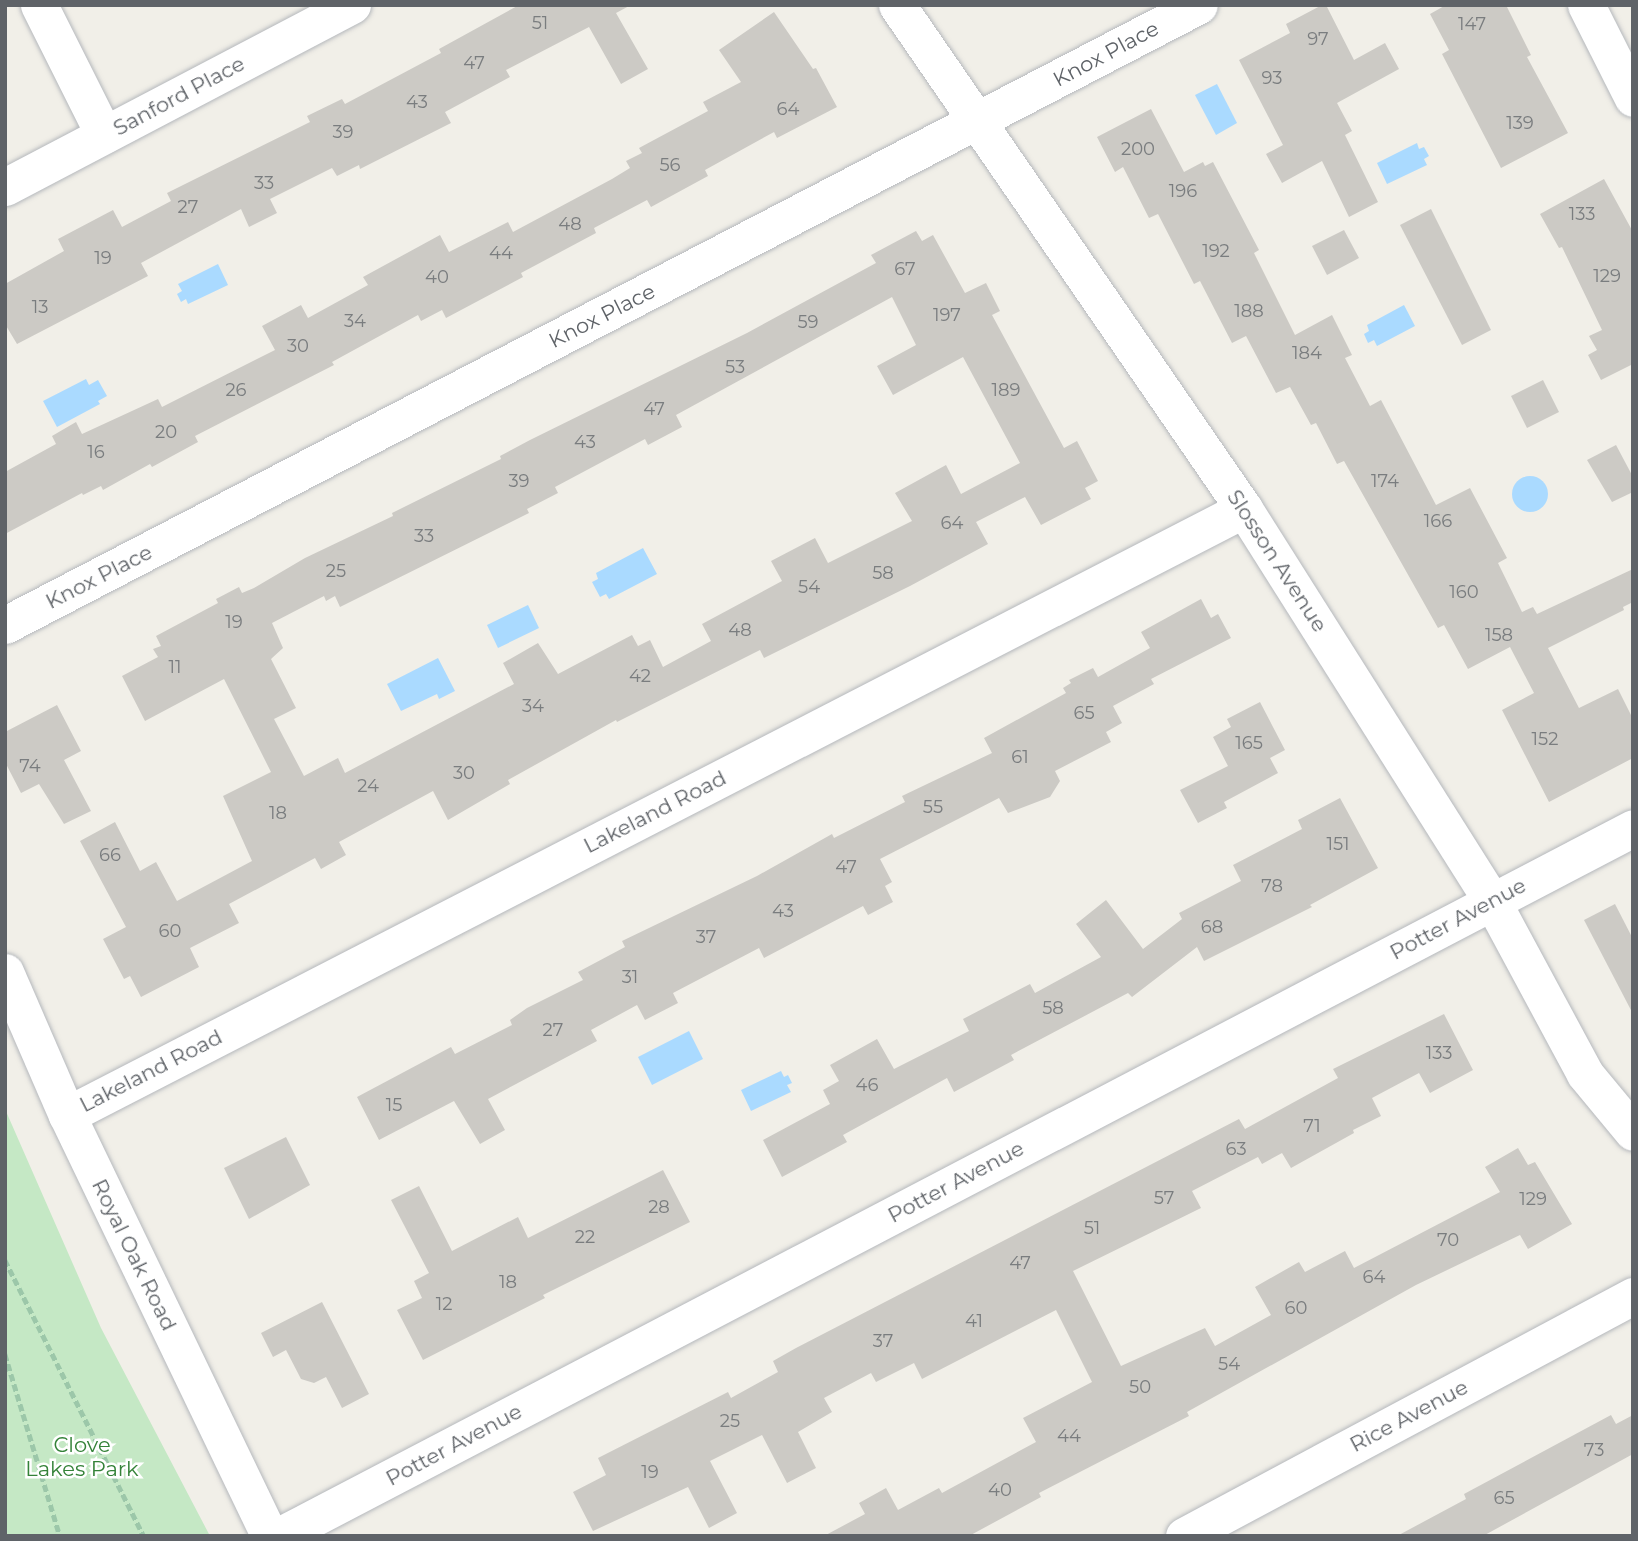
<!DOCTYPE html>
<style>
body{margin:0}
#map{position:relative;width:1638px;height:1541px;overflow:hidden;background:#f1efe8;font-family:Montserrat,sans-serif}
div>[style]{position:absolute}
.green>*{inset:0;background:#c5e8c5}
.water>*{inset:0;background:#aadaff}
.round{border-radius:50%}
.building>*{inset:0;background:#cccac5}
.path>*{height:4.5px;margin-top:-2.25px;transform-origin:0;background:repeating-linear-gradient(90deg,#9cc7a9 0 7px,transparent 0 10.5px)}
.roads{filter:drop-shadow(0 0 2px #b5b8bc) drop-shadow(0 0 2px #b5b8bc)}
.minor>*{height:37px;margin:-18.5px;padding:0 18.5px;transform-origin:18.5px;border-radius:18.5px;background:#fff}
span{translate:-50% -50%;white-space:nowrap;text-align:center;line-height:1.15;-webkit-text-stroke:5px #fff;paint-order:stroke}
.number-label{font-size:18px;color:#7a7d7f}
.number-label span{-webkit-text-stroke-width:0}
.street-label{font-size:21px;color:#5f6368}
.park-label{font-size:21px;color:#348238}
.frame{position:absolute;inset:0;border:7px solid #5f6368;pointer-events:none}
</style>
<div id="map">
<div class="green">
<div style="clip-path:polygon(5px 1109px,101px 1328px,210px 1536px,5px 1536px)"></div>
</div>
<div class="water">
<div style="clip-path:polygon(1217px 84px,1237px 123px,1216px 135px,1195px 95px)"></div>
<div style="clip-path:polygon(1417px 143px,1419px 149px,1424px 147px,1429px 156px,1424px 159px,1427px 165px,1387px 184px,1377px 163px)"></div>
<div style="clip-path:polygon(218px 264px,228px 285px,188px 304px,186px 299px,181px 302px,177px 294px,182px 291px,178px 284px)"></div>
<div style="clip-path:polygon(1404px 305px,1415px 326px,1377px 346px,1374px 340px,1368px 343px,1364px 334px,1369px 331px,1367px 325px)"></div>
<div style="clip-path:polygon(86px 379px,89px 385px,98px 380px,107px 396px,98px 401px,100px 404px,57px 427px,43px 401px)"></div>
<div class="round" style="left:1512px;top:476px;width:36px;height:36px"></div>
<div style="clip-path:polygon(643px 548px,657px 574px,609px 599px,606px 594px,600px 597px,592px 582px,598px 579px,596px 573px)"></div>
<div style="clip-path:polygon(528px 605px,539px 628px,498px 648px,487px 625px)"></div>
<div style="clip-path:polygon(438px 658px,455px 691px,439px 699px,437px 694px,401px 711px,387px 684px)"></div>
<div style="clip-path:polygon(689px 1031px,703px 1059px,652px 1085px,638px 1057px)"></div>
<div style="clip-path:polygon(781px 1071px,784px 1077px,788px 1075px,792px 1083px,787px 1085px,791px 1092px,751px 1111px,741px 1090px)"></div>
</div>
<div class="building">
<div style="clip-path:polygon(519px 5px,631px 5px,616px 13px,648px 69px,621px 84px,589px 27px,506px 70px,510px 77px,445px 112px,451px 123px,360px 169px,359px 165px,337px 176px,332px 168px,270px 199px,277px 213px,249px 227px,241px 209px,141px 263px,148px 276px,17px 344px,5px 324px,5px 284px,64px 251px,58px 239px,113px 210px,122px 227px,171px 201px,167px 193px,310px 122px,307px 116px,342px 99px,345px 104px,441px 53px,439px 49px)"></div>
<div style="clip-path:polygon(1322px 5px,1326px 5px,1354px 60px,1385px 43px,1399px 69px,1337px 103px,1352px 131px,1345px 135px,1378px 202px,1349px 217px,1322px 161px,1282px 183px,1266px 154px,1283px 145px,1239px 60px,1290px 33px,1286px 24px)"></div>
<div style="clip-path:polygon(1446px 5px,1506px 5px,1531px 55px,1527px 57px,1568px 133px,1501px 168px,1442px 54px,1449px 50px,1430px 14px)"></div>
<div style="clip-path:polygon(774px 12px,813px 69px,816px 68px,837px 107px,777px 138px,774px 132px,705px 170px,708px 176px,651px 207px,647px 200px,594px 228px,596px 233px,521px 273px,523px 277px,446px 318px,442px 310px,421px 321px,418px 315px,332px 362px,334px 365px,195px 436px,198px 442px,152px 467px,150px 464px,103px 490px,101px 486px,83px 495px,82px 493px,5px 534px,5px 472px,56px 444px,52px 436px,76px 422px,82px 434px,158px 399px,162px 407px,275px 350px,262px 326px,301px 305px,308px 318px,368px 285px,363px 277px,440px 235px,449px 252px,508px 222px,513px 232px,612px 179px,630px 168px,626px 161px,642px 153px,639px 148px,708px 111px,703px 102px,741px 82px,719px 50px)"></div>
<div style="clip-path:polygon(1151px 109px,1184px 172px,1203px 162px,1205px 166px,1213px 162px,1259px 250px,1254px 253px,1295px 335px,1332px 315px,1352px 355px,1345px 358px,1370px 406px,1381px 400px,1436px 505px,1470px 488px,1507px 558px,1498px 563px,1522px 612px,1533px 607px,1537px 614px,1633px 569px,1633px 602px,1623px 607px,1624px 610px,1548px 648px,1579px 708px,1618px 689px,1633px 719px,1633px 758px,1549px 802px,1502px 710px,1534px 693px,1510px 647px,1468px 669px,1444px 625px,1438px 628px,1344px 461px,1337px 464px,1316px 423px,1311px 425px,1290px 387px,1276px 393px,1246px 336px,1232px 343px,1200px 281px,1194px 284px,1158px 214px,1149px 218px,1123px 167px,1115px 172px,1097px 137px)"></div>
<div style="clip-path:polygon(1604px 179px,1633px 232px,1633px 364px,1601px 380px,1588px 355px,1597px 350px,1589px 336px,1602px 330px,1562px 247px,1559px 248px,1540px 214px)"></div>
<div style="clip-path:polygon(1431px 209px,1491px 330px,1462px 345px,1400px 225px)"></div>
<div style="clip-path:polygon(1344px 230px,1359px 258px,1327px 275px,1312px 246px)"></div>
<div style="clip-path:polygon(evenodd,916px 231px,922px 241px,933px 235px,965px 293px,986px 283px,1000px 311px,992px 315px,1064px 448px,1077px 441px,1098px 481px,1085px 488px,1091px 499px,1041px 525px,1025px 497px,976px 522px,988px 544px,910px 586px,764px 658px,760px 650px,617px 722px,616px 720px,508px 780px,510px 784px,448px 820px,433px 791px,339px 842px,346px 855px,321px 869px,315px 858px,229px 904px,239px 923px,190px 948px,199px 967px,141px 997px,130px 976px,124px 979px,103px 939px,126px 927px,80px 841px,115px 822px,140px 871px,156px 862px,177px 901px,252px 861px,223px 796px,271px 772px,224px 679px,145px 721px,122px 676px,158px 657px,153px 649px,161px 646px,156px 636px,218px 603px,216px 599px,239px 587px,242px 593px,254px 588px,305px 558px,393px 516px,392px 513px,501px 459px,500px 456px,530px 440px,747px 333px,876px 263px,871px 255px,916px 231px,892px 297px,916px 345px,877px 366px,893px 395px,963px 357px,1020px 463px,961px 494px,946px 465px,895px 493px,912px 521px,828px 563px,815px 538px,771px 561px,782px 581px,702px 624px,711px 641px,663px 667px,650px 640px,638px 646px,632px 635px,558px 674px,538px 643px,503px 663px,514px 684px,345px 773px,338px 758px,304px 776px,274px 719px,296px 708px,271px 659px,283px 648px,272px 623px,324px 596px,326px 601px,335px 596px,340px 607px,529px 513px,527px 509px,558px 493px,555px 487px,645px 439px,648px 445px,682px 427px,676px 415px,892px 297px)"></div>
<div style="clip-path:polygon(1543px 380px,1559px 412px,1527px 428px,1511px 396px)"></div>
<div style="clip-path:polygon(1616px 445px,1633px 477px,1633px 492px,1612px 502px,1587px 460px)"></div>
<div style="clip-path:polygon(1201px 599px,1211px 618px,1218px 614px,1231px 638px,1151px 679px,1154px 684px,1113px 706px,1122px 723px,1106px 732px,1111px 742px,1055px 771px,1060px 781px,1050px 797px,1008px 813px,999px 798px,880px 859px,892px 882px,885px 886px,893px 902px,868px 915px,863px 906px,764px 958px,759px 948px,673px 993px,678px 1003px,645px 1020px,637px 1005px,591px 1030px,597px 1041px,488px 1099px,505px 1130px,480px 1144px,454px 1101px,379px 1140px,357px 1097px,451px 1047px,455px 1054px,512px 1025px,510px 1020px,527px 1008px,583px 980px,578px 972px,625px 947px,622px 941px,757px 876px,832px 834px,834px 838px,905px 802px,902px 796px,992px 753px,984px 738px,1066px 693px,1063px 688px,1071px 683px,1069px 680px,1093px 668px,1098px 677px,1150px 648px,1141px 632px)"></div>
<div style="clip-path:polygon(1260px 702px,1285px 750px,1270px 758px,1278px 773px,1224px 802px,1227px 808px,1198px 823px,1180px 790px,1228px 766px,1213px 737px,1231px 727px,1227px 719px)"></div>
<div style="clip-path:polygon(57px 705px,81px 751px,64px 760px,91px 811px,64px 824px,39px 784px,21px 793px,5px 762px,5px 732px)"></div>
<div style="clip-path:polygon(1340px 798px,1378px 868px,1310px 905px,1312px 907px,1204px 961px,1197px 947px,1132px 997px,1128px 993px,1011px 1055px,1014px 1060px,954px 1092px,947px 1078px,843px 1135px,847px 1142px,782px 1177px,763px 1140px,830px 1104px,823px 1090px,839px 1081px,830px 1065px,877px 1039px,894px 1069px,969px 1031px,963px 1019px,1030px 984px,1035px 993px,1101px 957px,1076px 924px,1106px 900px,1143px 949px,1182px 919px,1179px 913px,1241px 881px,1233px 865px,1302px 829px,1298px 820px)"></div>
<div style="clip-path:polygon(1615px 904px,1633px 939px,1633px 1014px,1584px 920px)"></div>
<div style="clip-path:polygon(1444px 1014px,1473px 1070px,1430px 1093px,1419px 1073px,1372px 1098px,1381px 1116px,1353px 1130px,1354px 1133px,1291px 1168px,1282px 1153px,1262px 1164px,1258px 1157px,1192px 1191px,1201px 1208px,1073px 1271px,1121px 1366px,1205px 1328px,1215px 1346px,1271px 1315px,1255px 1287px,1299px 1262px,1305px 1272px,1345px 1251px,1354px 1268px,1500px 1192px,1485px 1167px,1518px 1148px,1528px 1165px,1535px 1162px,1572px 1224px,1528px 1249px,1520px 1235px,1416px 1285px,1187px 1412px,1189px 1416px,1039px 1493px,1041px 1497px,969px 1536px,824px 1536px,865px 1514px,859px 1503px,886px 1488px,898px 1510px,939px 1488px,942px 1493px,1036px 1442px,1023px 1418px,1092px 1382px,1056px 1310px,922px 1379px,914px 1363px,876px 1382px,871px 1373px,824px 1398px,832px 1412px,798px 1432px,816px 1468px,787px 1483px,762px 1435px,710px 1461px,737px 1513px,709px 1528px,688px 1487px,593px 1531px,573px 1492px,606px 1475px,598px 1458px,728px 1392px,731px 1398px,778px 1372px,773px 1361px,796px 1348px,1239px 1119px,1245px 1129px,1338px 1078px,1333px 1069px)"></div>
<div style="clip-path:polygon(286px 1137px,310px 1185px,249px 1219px,224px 1168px)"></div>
<div style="clip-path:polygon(663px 1170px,690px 1222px,543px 1295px,545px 1298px,423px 1360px,397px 1310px,422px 1298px,414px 1281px,429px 1273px,391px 1200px,419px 1186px,452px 1251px,518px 1217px,528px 1238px)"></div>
<div style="clip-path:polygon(322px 1302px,369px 1394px,342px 1408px,326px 1377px,314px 1383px,301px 1379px,286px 1350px,273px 1357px,261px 1333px)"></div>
<div style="clip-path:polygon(1611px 1415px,1616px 1424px,1633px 1415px,1633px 1454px,1483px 1536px,1397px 1536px,1466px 1499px,1464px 1494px)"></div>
</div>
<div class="path">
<div style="left:5px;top:1260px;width:309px;rotate:63.3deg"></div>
<div style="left:5px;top:1354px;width:190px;rotate:73.2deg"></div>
</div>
<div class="roads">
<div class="minor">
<div style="left:39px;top:5px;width:145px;rotate:63.4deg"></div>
<div style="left:897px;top:5px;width:612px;rotate:55.45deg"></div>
<div style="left:1244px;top:509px;width:464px;rotate:57.7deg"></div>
<div style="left:1492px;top:901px;width:196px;rotate:61.7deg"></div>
<div style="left:1585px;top:1074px;width:75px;rotate:50.4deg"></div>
<div style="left:1586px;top:5px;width:104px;rotate:63.2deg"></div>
<div style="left:5px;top:187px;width:392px;rotate:-27.7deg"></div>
<div style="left:5px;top:625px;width:1345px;rotate:-27.44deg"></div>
<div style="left:5px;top:972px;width:156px;rotate:66.6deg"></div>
<div style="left:67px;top:1115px;width:467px;rotate:64.3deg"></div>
<div style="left:67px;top:1115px;width:1324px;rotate:-27.24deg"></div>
<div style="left:279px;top:1536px;width:1528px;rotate:-27.6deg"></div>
<div style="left:1184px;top:1536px;width:509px;rotate:-28.13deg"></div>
</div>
</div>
<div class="number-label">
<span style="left:540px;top:23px">51</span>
<span style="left:1472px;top:24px">147</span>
<span style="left:1318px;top:39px">97</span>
<span style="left:474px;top:63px">47</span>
<span style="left:1272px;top:78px">93</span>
<span style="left:417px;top:102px">43</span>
<span style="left:788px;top:109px">64</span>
<span style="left:1520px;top:123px">139</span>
<span style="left:343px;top:132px">39</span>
<span style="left:1138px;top:149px">200</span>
<span style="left:670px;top:165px">56</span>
<span style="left:264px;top:183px">33</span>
<span style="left:1183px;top:191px">196</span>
<span style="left:188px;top:207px">27</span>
<span style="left:1582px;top:214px">133</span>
<span style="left:570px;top:224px">48</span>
<span style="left:1216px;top:251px">192</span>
<span style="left:501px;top:253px">44</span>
<span style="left:103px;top:258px">19</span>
<span style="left:905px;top:269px">67</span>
<span style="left:1607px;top:276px">129</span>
<span style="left:437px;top:277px">40</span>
<span style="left:40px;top:307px">13</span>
<span style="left:1249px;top:311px">188</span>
<span style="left:947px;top:315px">197</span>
<span style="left:355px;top:321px">34</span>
<span style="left:808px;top:322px">59</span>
<span style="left:298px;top:346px">30</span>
<span style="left:1307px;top:353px">184</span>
<span style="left:735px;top:367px">53</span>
<span style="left:236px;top:390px">26</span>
<span style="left:1006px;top:390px">189</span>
<span style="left:654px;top:409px">47</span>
<span style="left:166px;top:432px">20</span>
<span style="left:585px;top:442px">43</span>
<span style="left:96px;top:452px">16</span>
<span style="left:519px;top:481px">39</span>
<span style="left:1385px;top:481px">174</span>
<span style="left:1438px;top:521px">166</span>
<span style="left:952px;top:523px">64</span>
<span style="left:424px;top:536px">33</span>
<span style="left:336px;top:571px">25</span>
<span style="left:883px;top:573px">58</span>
<span style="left:809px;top:587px">54</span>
<span style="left:1464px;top:592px">160</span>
<span style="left:234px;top:622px">19</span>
<span style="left:740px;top:630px">48</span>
<span style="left:1499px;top:635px">158</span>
<span style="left:175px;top:667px">11</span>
<span style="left:640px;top:676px">42</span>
<span style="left:533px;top:706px">34</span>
<span style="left:1084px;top:713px">65</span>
<span style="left:1545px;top:739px">152</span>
<span style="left:1249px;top:743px">165</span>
<span style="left:1020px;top:757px">61</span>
<span style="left:30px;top:766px">74</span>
<span style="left:464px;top:773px">30</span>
<span style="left:368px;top:786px">24</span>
<span style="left:933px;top:807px">55</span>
<span style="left:278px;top:813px">18</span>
<span style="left:1338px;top:844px">151</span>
<span style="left:110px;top:855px">66</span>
<span style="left:846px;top:867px">47</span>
<span style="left:1272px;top:886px">78</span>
<span style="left:783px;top:911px">43</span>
<span style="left:1212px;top:927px">68</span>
<span style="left:170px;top:931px">60</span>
<span style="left:706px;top:937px">37</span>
<span style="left:630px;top:977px">31</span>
<span style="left:1053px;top:1008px">58</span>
<span style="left:553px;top:1030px">27</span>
<span style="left:1439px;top:1053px">133</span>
<span style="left:867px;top:1085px">46</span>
<span style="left:394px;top:1105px">15</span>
<span style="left:1312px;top:1126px">71</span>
<span style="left:1236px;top:1149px">63</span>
<span style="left:1164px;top:1198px">57</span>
<span style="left:1533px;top:1199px">129</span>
<span style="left:659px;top:1207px">28</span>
<span style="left:1092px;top:1228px">51</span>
<span style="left:585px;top:1237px">22</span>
<span style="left:1448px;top:1240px">70</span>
<span style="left:1020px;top:1263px">47</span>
<span style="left:1374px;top:1277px">64</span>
<span style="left:508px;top:1282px">18</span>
<span style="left:444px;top:1304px">12</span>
<span style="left:1296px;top:1308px">60</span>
<span style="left:974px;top:1321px">41</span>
<span style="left:883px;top:1341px">37</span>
<span style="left:1229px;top:1364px">54</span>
<span style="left:1140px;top:1387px">50</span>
<span style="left:730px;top:1421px">25</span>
<span style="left:1069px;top:1436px">44</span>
<span style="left:1594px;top:1450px">73</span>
<span style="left:650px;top:1472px">19</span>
<span style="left:1000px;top:1490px">40</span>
<span style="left:1504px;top:1498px">65</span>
</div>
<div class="street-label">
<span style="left:1106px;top:54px;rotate:-28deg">Knox Place</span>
<span style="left:179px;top:96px;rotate:-28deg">Sanford Place</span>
<span style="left:602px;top:316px;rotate:-27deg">Knox Place</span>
<span style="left:1277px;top:561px;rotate:57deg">Slosson Avenue</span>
<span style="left:99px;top:577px;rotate:-27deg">Knox Place</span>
<span style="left:655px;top:812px;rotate:-27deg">Lakeland Road</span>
<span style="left:1458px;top:919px;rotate:-28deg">Potter Avenue</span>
<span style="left:151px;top:1071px;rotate:-27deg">Lakeland Road</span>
<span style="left:956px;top:1182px;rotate:-28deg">Potter Avenue</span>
<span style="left:134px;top:1255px;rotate:64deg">Royal Oak Road</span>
<span style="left:1409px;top:1416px;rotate:-28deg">Rice Avenue</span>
<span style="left:454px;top:1445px;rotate:-28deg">Potter Avenue</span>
</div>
<div class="park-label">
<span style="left:82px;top:1457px">Clove<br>Lakes Park</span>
</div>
<div class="frame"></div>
</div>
